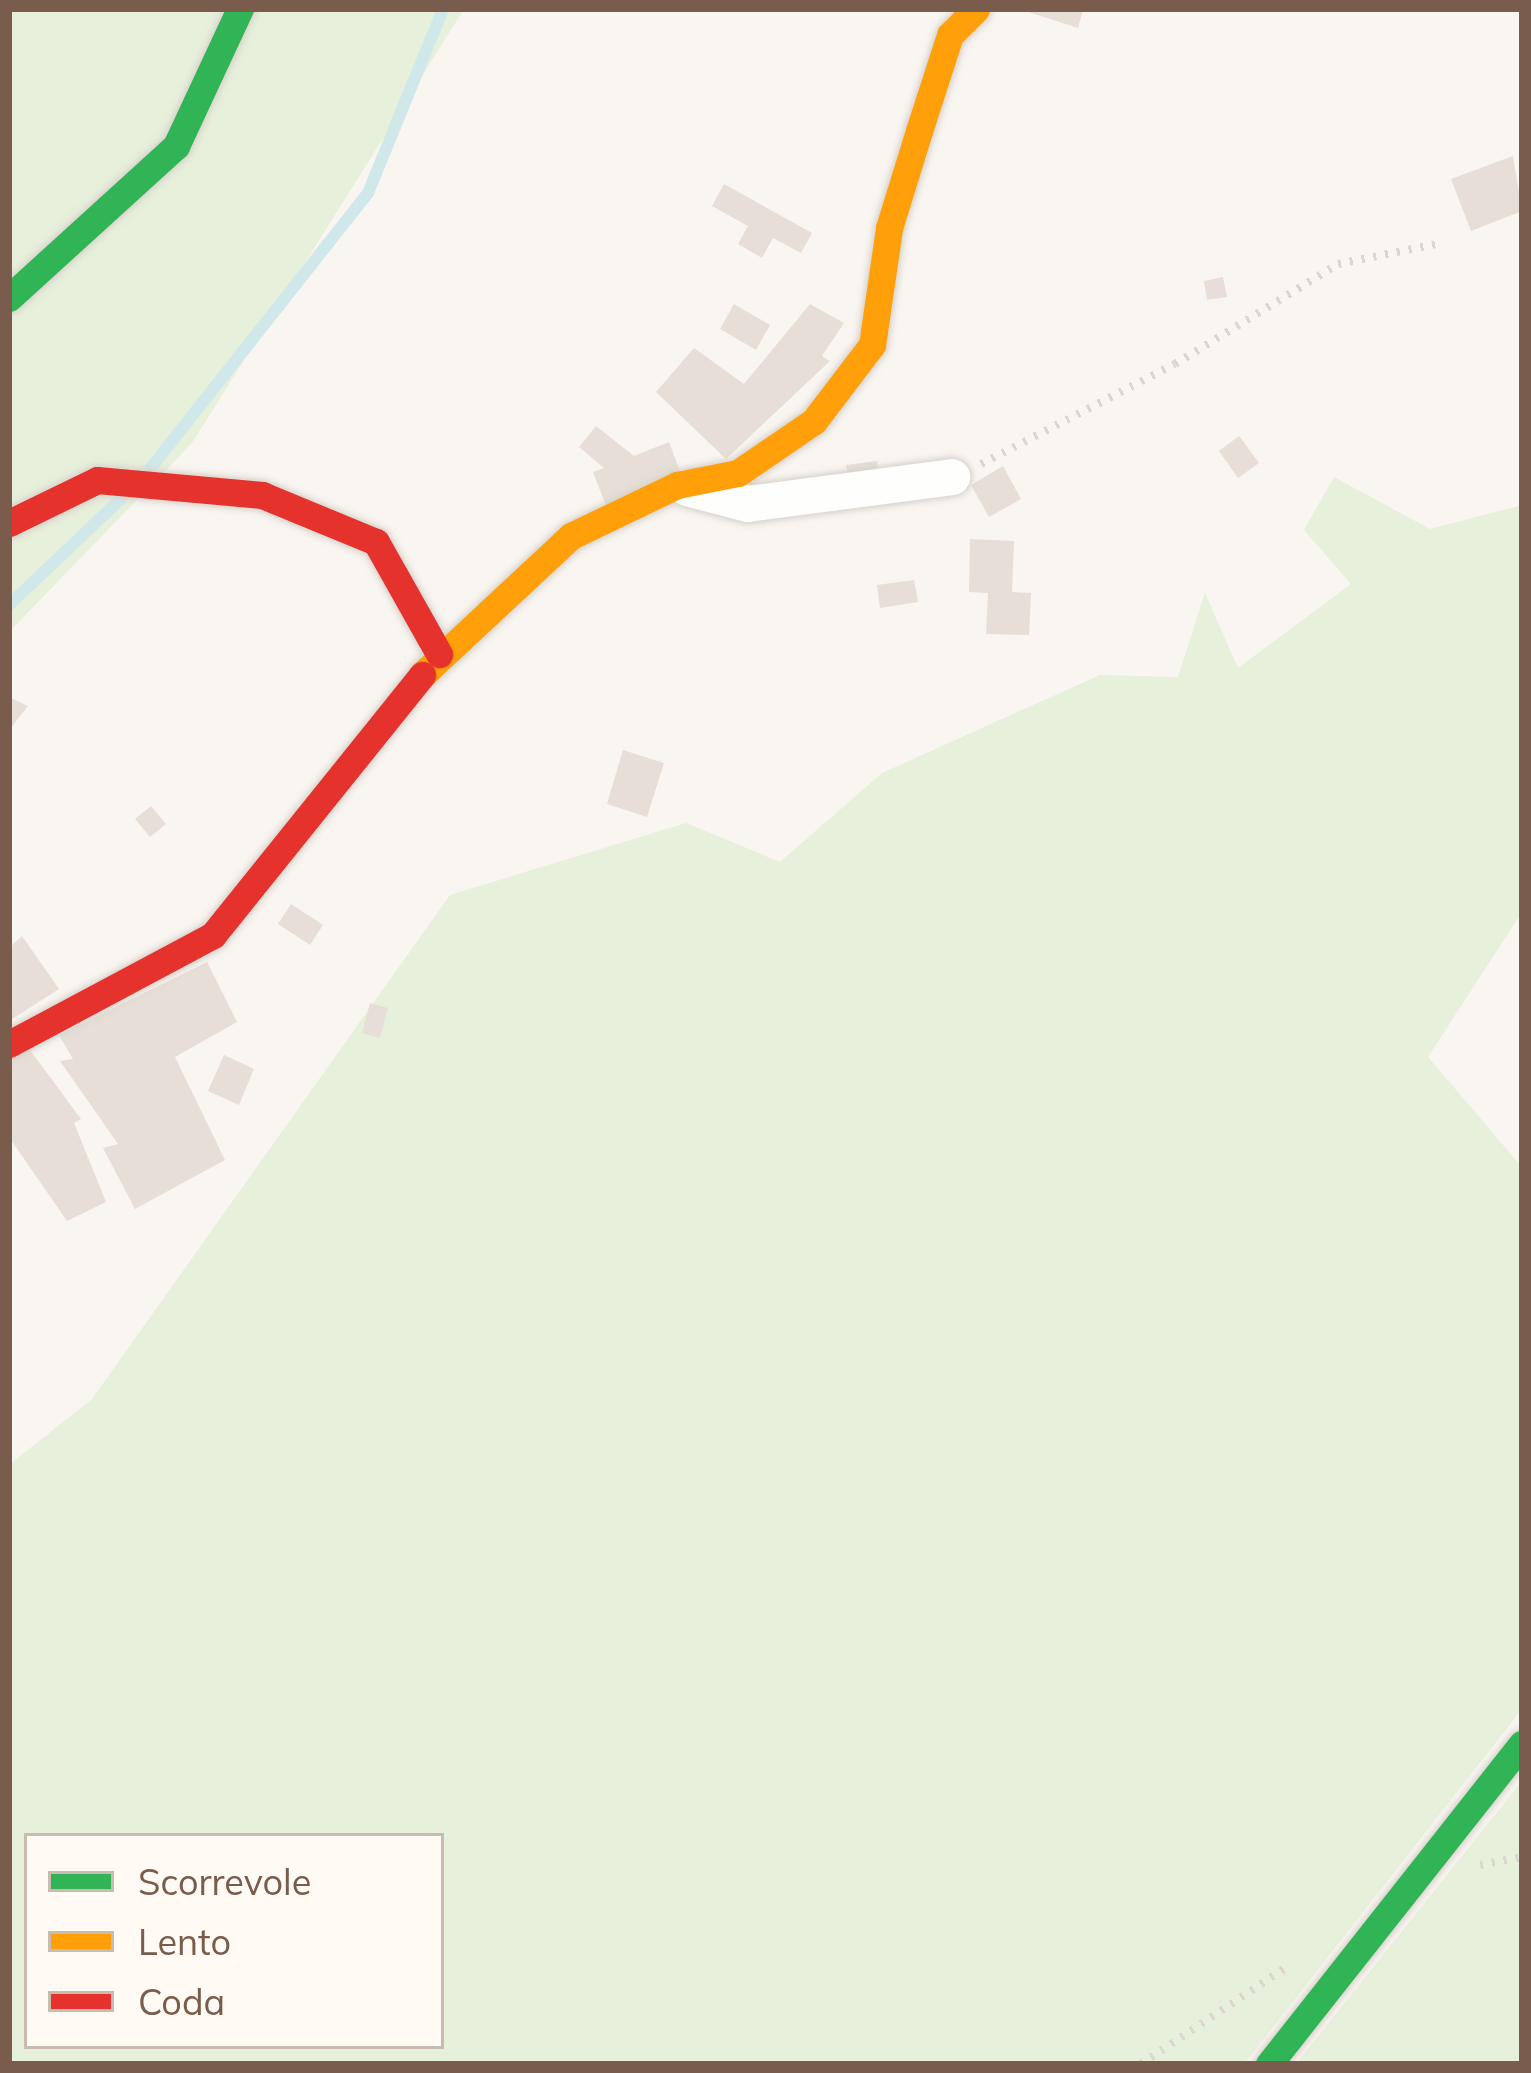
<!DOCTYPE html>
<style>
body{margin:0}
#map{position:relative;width:1531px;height:2073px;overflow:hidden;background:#f9f5f0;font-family:Mulish,sans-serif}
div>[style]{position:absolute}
.green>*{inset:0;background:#e7f0db}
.stream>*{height:12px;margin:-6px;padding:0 6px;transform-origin:6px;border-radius:6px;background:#d0e8ea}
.building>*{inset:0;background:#e6ded7}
.path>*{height:8px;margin-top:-4px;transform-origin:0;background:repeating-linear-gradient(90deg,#dcd5d0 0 3px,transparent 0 12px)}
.roads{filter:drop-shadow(0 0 3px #d7d1cb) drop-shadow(0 0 3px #d7d1cb)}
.street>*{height:36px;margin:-18px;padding:0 18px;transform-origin:18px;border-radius:18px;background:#fefefd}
.fast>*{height:27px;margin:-13.5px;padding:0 13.5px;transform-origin:13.5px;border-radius:13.5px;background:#30b455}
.slow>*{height:27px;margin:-13.5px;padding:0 13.5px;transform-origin:13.5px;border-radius:13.5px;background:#ff9f0a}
.jam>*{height:27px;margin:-13.5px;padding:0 13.5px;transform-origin:13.5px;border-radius:13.5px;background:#e5322d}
span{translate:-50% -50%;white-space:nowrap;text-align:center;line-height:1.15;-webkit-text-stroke:12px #fffaf3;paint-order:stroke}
.frame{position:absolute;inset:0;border:12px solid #7a5c4d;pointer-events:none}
.legend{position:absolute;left:24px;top:1833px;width:420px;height:216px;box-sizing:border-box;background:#fffaf3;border:3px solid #cabbb1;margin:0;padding:15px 21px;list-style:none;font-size:36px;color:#7a5c4d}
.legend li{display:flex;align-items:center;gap:24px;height:60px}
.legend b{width:60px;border:3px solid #cabbb1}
</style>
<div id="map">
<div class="green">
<div style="clip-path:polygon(9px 9px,464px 9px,192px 443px,9px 632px)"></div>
<div style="clip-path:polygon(evenodd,1334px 477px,1430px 529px,1522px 505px,1522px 912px,1428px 1057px,1522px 1167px,1522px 1709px,1244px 2064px,9px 2064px,9px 1465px,92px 1399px,450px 895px,686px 823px,780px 862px,882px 773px,1100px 675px,1178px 677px,1205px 593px,1238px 668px,1351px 584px,1304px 530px,1334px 477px,27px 1836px,441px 1836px,441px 2046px,27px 2046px,27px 1836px)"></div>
<div style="clip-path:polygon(1522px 1781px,1522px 2064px,1296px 2064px)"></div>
</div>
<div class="stream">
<div style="left:150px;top:469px;width:352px;rotate:-51.7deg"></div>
<div style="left:368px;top:193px;width:199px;rotate:-67.8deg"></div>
<div style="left:9px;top:605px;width:157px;rotate:-43.5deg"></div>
</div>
<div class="building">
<div style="clip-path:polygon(1019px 9px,1083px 9px,1078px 28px)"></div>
<div style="clip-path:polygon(1513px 156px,1522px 211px,1471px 231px,1451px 179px)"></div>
<div style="clip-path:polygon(724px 184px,812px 233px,801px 253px,773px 238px,762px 258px,738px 244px,748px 226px,712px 206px)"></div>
<div style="clip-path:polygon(1223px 277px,1227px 297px,1207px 300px,1204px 281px)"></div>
<div style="clip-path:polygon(734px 304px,770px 325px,756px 350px,720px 329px)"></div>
<div style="clip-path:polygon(810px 304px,844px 323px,822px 356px,830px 361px,726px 459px,656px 392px,694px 348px,744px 384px)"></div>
<div style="clip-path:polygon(596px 426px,634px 456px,669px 442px,682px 477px,606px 506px,593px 472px,604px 468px,579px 447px)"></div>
<div style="clip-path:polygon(1239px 436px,1259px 463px,1238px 478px,1219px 451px)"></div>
<div style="clip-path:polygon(877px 461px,879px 475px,849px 480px,846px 465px)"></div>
<div style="clip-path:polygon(1003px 466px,1021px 499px,989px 517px,971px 485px)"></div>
<div style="clip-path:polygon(970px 539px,1014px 541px,1012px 592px,1031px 593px,1029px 635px,986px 634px,988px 593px,969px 592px)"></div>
<div style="clip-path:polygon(914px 580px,918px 602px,880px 608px,877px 585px)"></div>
<div style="clip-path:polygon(9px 697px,28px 706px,9px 730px)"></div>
<div style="clip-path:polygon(623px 750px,664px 763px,647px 817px,607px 804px)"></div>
<div style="clip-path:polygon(151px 806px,166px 824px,150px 837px,135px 819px)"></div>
<div style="clip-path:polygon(291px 904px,323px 925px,310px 945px,278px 924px)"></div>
<div style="clip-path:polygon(22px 936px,59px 989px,9px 1021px,9px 948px)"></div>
<div style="clip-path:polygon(207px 962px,237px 1022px,175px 1057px,225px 1160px,135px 1209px,103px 1148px,118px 1144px,60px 1061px,73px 1059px,59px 1035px)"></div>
<div style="clip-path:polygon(370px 1003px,388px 1008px,380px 1038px,362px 1033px)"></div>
<div style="clip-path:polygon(30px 1050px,81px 1119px,74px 1123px,106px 1202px,67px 1221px,9px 1137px,9px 1059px)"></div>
<div style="clip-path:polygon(224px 1055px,254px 1069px,239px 1105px,208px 1091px)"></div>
</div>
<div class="path">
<div style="left:981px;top:464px;width:218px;rotate:-27.3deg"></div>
<div style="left:1175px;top:364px;width:191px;rotate:-31.5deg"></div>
<div style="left:1338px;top:264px;width:100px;rotate:-11.5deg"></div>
<div style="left:1480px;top:1865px;width:43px;rotate:-10.8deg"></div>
<div style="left:1141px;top:2064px;width:173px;rotate:-33.7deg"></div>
</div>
<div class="roads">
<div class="street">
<div style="left:687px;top:488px;width:63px;rotate:14.7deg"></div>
<div style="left:748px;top:504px;width:206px;rotate:-7.5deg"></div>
</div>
<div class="fast">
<div style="left:9px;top:298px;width:226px;rotate:-42.3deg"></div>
<div style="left:176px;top:146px;width:151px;rotate:-65deg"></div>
<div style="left:1269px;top:2064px;width:408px;rotate:-51.7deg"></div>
</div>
<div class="slow">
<div style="left:422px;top:675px;width:204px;rotate:-43deg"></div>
<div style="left:571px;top:536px;width:118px;rotate:-25.7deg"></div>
<div style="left:677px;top:485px;width:62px;rotate:-11.1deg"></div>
<div style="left:738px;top:473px;width:92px;rotate:-34.4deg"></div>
<div style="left:814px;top:421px;width:96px;rotate:-52.7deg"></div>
<div style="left:872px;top:345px;width:118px;rotate:-81.7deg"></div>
<div style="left:889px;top:228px;width:102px;rotate:-72.8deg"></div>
<div style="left:919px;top:131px;width:101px;rotate:-72.1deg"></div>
<div style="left:950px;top:35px;width:37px;rotate:-45deg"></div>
</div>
<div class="jam">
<div style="left:9px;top:523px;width:98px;rotate:-26deg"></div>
<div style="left:97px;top:480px;width:166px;rotate:5.2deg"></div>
<div style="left:262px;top:495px;width:123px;rotate:22.4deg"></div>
<div style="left:376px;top:542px;width:129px;rotate:60.6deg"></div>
<div style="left:9px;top:1044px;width:231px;rotate:-28.1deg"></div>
<div style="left:213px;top:935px;width:334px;rotate:-51.2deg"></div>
</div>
</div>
<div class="frame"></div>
<ul class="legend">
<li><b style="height:15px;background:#30b455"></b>Scorrevole</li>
<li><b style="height:15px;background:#ff9f0a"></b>Lento</li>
<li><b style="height:15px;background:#e5322d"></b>Coda</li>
</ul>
</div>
